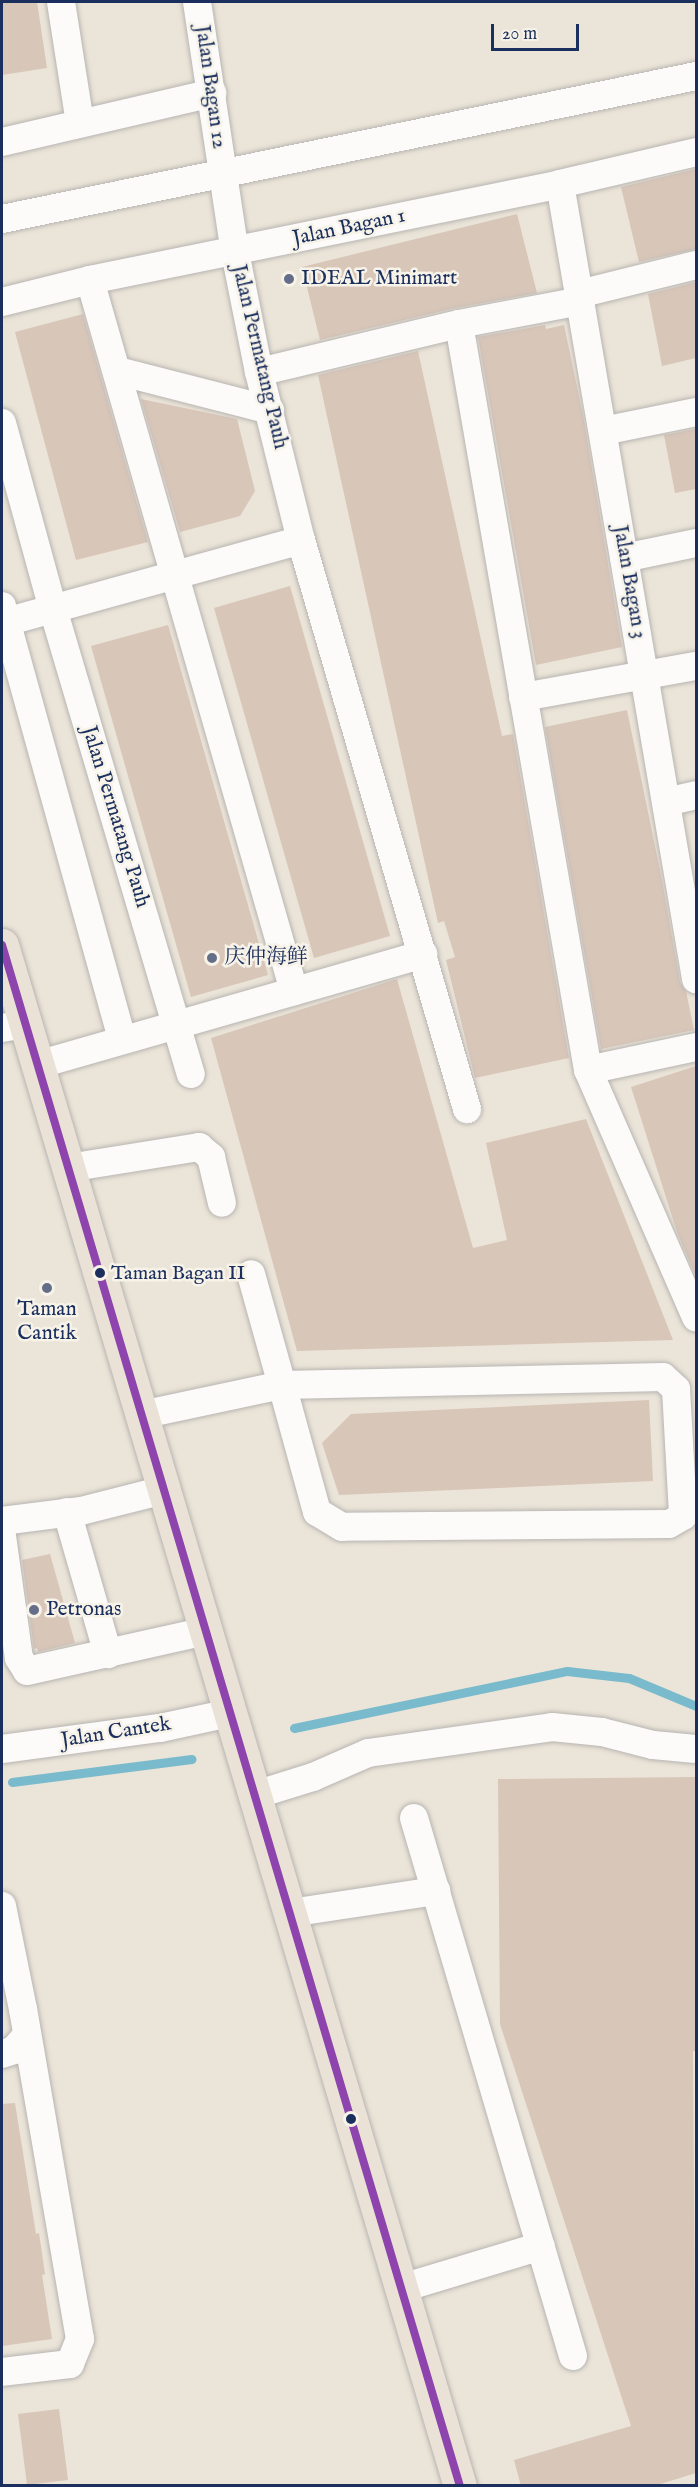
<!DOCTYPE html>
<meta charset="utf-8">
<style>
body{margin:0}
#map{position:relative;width:698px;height:2487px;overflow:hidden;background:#ebe4d8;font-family:"IM FELL English","Noto Serif SC",serif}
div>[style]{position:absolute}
.stream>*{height:9px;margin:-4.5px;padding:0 4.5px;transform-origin:4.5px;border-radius:4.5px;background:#79bacc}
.building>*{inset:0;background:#d8c6b9}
.roads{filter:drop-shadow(0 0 2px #b7b5b2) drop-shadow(0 0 2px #b7b5b2)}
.minor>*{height:28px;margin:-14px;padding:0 14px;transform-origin:14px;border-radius:14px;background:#fcfbf9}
.major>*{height:33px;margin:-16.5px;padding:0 16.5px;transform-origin:16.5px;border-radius:16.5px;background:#eae2d6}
.bus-1>*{height:8px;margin:-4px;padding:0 4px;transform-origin:4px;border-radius:4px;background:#8e44ad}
.dots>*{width:16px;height:16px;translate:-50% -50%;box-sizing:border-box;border:3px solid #f7f3e8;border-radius:50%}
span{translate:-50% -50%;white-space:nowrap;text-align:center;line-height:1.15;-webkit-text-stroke:5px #f7f3e8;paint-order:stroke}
.bus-label{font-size:20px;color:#1b2f5e}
.left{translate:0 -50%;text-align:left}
.street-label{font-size:21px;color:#1b2f5e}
.poi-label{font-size:21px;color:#1b2f5e}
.frame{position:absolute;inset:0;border:3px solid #1b2f5e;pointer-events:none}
.scale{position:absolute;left:491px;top:24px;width:88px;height:27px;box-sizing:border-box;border:3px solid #1b2f5e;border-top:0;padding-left:8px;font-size:18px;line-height:21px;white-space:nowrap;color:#1b2f5e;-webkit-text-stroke:4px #f7f3e8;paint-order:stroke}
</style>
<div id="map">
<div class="stream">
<div style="left:294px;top:1728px;width:279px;rotate:-11.8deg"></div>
<div style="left:567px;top:1671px;width:62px;rotate:6.4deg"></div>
<div style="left:629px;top:1678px;width:73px;rotate:22.7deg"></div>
<div style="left:12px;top:1782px;width:181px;rotate:-7.3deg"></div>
</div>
<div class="building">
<div style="clip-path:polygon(2px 2px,37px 2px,47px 68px,2px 75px)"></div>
<div style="clip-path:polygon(696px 169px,696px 249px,639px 262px,621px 187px)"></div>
<div style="clip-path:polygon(517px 214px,537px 293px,455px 308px,320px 340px,302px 267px)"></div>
<div style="clip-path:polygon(696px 282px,696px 358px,662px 366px,648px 294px)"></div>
<div style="clip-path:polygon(83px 314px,148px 542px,76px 560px,15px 332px)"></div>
<div style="clip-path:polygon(545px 325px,546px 329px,564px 325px,583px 415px,622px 647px,536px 665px,478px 337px)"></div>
<div style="clip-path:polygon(418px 351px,502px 736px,513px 734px,569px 1058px,475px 1078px,446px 960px,455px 957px,444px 921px,438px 923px,318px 375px)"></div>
<div style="clip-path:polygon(141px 399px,237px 419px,255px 491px,240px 516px,180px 532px)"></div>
<div style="clip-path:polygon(696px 429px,696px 489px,675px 493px,664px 435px)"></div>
<div style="clip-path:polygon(290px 586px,390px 936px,314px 958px,214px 608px)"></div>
<div style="clip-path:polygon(168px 625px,268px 975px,191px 997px,91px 646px)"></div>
<div style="clip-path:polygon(627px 710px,662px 880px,680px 982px,686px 991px,694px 1030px,601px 1049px,545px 727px)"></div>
<div style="clip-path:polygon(397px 979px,473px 1248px,507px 1240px,486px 1143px,586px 1119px,673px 1340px,297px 1351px,211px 1038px)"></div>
<div style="clip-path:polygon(696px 1066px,696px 1277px,677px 1232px,631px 1087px)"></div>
<div style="clip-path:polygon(649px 1400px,653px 1481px,339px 1495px,322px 1443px,351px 1414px)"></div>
<div style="clip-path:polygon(50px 1554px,75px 1643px,38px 1652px,37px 1648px,34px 1649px,22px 1560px)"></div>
<div style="clip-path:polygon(696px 1777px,696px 2051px,693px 2051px,696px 2473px,654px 2486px,521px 2486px,514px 2460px,631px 2426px,500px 2024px,498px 1779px)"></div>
<div style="clip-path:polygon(15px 2103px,36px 2234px,39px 2233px,45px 2274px,42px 2275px,52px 2339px,2px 2346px,2px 2104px)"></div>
<div style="clip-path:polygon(59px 2409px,68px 2480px,27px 2485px,18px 2414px)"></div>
</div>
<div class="roads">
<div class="minor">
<div style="left:61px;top:2px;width:122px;rotate:81.1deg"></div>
<div style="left:197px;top:2px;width:253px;rotate:81.4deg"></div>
<div style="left:235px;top:252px;width:122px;rotate:78.7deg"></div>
<div style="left:259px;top:372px;width:173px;rotate:76deg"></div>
<div style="left:301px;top:540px;width:593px;rotate:73.74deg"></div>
<div style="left:2px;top:142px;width:216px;rotate:-13.1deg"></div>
<div style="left:560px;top:184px;width:807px;rotate:80.29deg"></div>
<div style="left:2px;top:219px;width:709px;rotate:-11.64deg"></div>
<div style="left:90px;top:280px;width:740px;rotate:73.99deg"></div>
<div style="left:579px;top:294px;width:121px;rotate:-13.9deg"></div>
<div style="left:2px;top:302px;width:91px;rotate:-14deg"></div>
<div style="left:90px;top:280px;width:480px;rotate:-11.5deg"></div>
<div style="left:560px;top:184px;width:140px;rotate:-13.2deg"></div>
<div style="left:459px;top:324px;width:757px;rotate:80.19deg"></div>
<div style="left:588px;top:1070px;width:270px;rotate:66.4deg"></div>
<div style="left:118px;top:371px;width:157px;rotate:14.4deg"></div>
<div style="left:259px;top:372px;width:206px;rotate:-13.5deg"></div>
<div style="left:459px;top:324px;width:124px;rotate:-10.7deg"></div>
<div style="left:2px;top:423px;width:193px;rotate:74.7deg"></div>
<div style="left:53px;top:609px;width:485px;rotate:73.5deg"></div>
<div style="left:603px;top:431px;width:95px;rotate:-11.5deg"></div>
<div style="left:624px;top:558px;width:74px;rotate:-11.8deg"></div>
<div style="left:2px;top:606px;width:450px;rotate:74.5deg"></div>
<div style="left:2px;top:623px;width:310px;rotate:-15.5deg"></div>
<div style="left:523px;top:697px;width:176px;rotate:-10.2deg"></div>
<div style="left:666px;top:802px;width:31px;rotate:-13deg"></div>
<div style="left:2px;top:1028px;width:23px;rotate:-10deg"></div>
<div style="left:37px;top:1065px;width:402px;rotate:-16deg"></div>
<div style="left:588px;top:1070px;width:110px;rotate:-12deg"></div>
<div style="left:68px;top:1168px;width:133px;rotate:-9.1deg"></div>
<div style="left:199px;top:1147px;width:16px;rotate:40deg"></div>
<div style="left:211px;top:1157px;width:47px;rotate:76.6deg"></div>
<div style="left:141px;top:1415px;width:144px;rotate:-12deg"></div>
<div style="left:282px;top:1385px;width:381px;rotate:-1.2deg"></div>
<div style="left:663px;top:1377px;width:18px;rotate:43deg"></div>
<div style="left:676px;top:1389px;width:127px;rotate:86.8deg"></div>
<div style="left:683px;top:1516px;width:16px;rotate:150deg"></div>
<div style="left:669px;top:1524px;width:327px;rotate:179.5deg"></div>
<div style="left:342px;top:1527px;width:29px;rotate:-149deg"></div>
<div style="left:317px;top:1512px;width:132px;rotate:-105.4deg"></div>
<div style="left:282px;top:1385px;width:115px;rotate:-105.6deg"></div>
<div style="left:67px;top:1512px;width:148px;rotate:73.9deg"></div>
<div style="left:2px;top:1521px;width:80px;rotate:-7.2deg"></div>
<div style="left:81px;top:1511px;width:86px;rotate:-14.2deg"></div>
<div style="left:2px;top:1536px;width:123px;rotate:82.1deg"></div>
<div style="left:19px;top:1658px;width:15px;rotate:58deg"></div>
<div style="left:27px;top:1671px;width:183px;rotate:-12.6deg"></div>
<div style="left:2px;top:1749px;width:159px;rotate:-7.6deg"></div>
<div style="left:160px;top:1728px;width:72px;rotate:-12.1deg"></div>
<div style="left:255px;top:1795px;width:61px;rotate:-17.2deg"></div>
<div style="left:313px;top:1777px;width:60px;rotate:-23.6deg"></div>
<div style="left:368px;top:1753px;width:186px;rotate:-8deg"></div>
<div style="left:552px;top:1727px;width:50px;rotate:5.7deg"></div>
<div style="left:602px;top:1732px;width:53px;rotate:14.3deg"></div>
<div style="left:653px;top:1745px;width:43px;rotate:5.3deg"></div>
<div style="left:414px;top:1818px;width:561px;rotate:73.54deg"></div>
<div style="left:2px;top:1906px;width:105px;rotate:78.5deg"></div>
<div style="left:23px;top:2009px;width:335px;rotate:80.2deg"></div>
<div style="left:80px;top:2339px;width:27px;rotate:112deg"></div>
<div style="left:70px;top:2364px;width:68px;rotate:173.3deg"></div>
<div style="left:290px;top:1913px;width:148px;rotate:-8.6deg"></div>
<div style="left:2px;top:2054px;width:13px;rotate:-18deg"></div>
<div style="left:14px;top:2050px;width:20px;rotate:-49deg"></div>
<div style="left:402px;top:2288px;width:145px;rotate:-16.8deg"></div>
</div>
<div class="major">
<div style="left:2px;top:945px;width:1608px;rotate:73.45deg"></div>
</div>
</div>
<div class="bus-1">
<div style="left:2px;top:945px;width:1608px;rotate:73.45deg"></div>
</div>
<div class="dots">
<div style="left:289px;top:279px;background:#646e89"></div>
<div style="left:212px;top:958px;background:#646e89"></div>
<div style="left:100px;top:1273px;background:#1b2f5e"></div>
<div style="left:47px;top:1288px;background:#646e89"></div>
<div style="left:34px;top:1610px;background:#646e89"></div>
<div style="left:351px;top:2119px;background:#1b2f5e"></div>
</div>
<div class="bus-label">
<span class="left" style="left:111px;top:1273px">Taman Bagan II</span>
</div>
<div class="street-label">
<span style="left:210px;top:87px;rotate:82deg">Jalan Bagan 12</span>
<span style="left:349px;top:228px;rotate:-12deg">Jalan Bagan 1</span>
<span style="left:259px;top:357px;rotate:77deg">Jalan Permatang Pauh</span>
<span style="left:629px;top:582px;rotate:80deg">Jalan Bagan 3</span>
<span style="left:115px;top:817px;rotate:73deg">Jalan Permatang Pauh</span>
<span style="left:116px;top:1733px;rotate:-9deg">Jalan Cantek</span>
</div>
<div class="poi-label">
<span class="left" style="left:301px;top:279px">IDEAL Minimart</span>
<span class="left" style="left:224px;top:958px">庆仲海鲜</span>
<span style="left:47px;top:1322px">Taman<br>Cantik</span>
<span class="left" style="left:46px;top:1610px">Petronas</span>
</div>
<div class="frame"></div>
<div class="scale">20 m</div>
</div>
